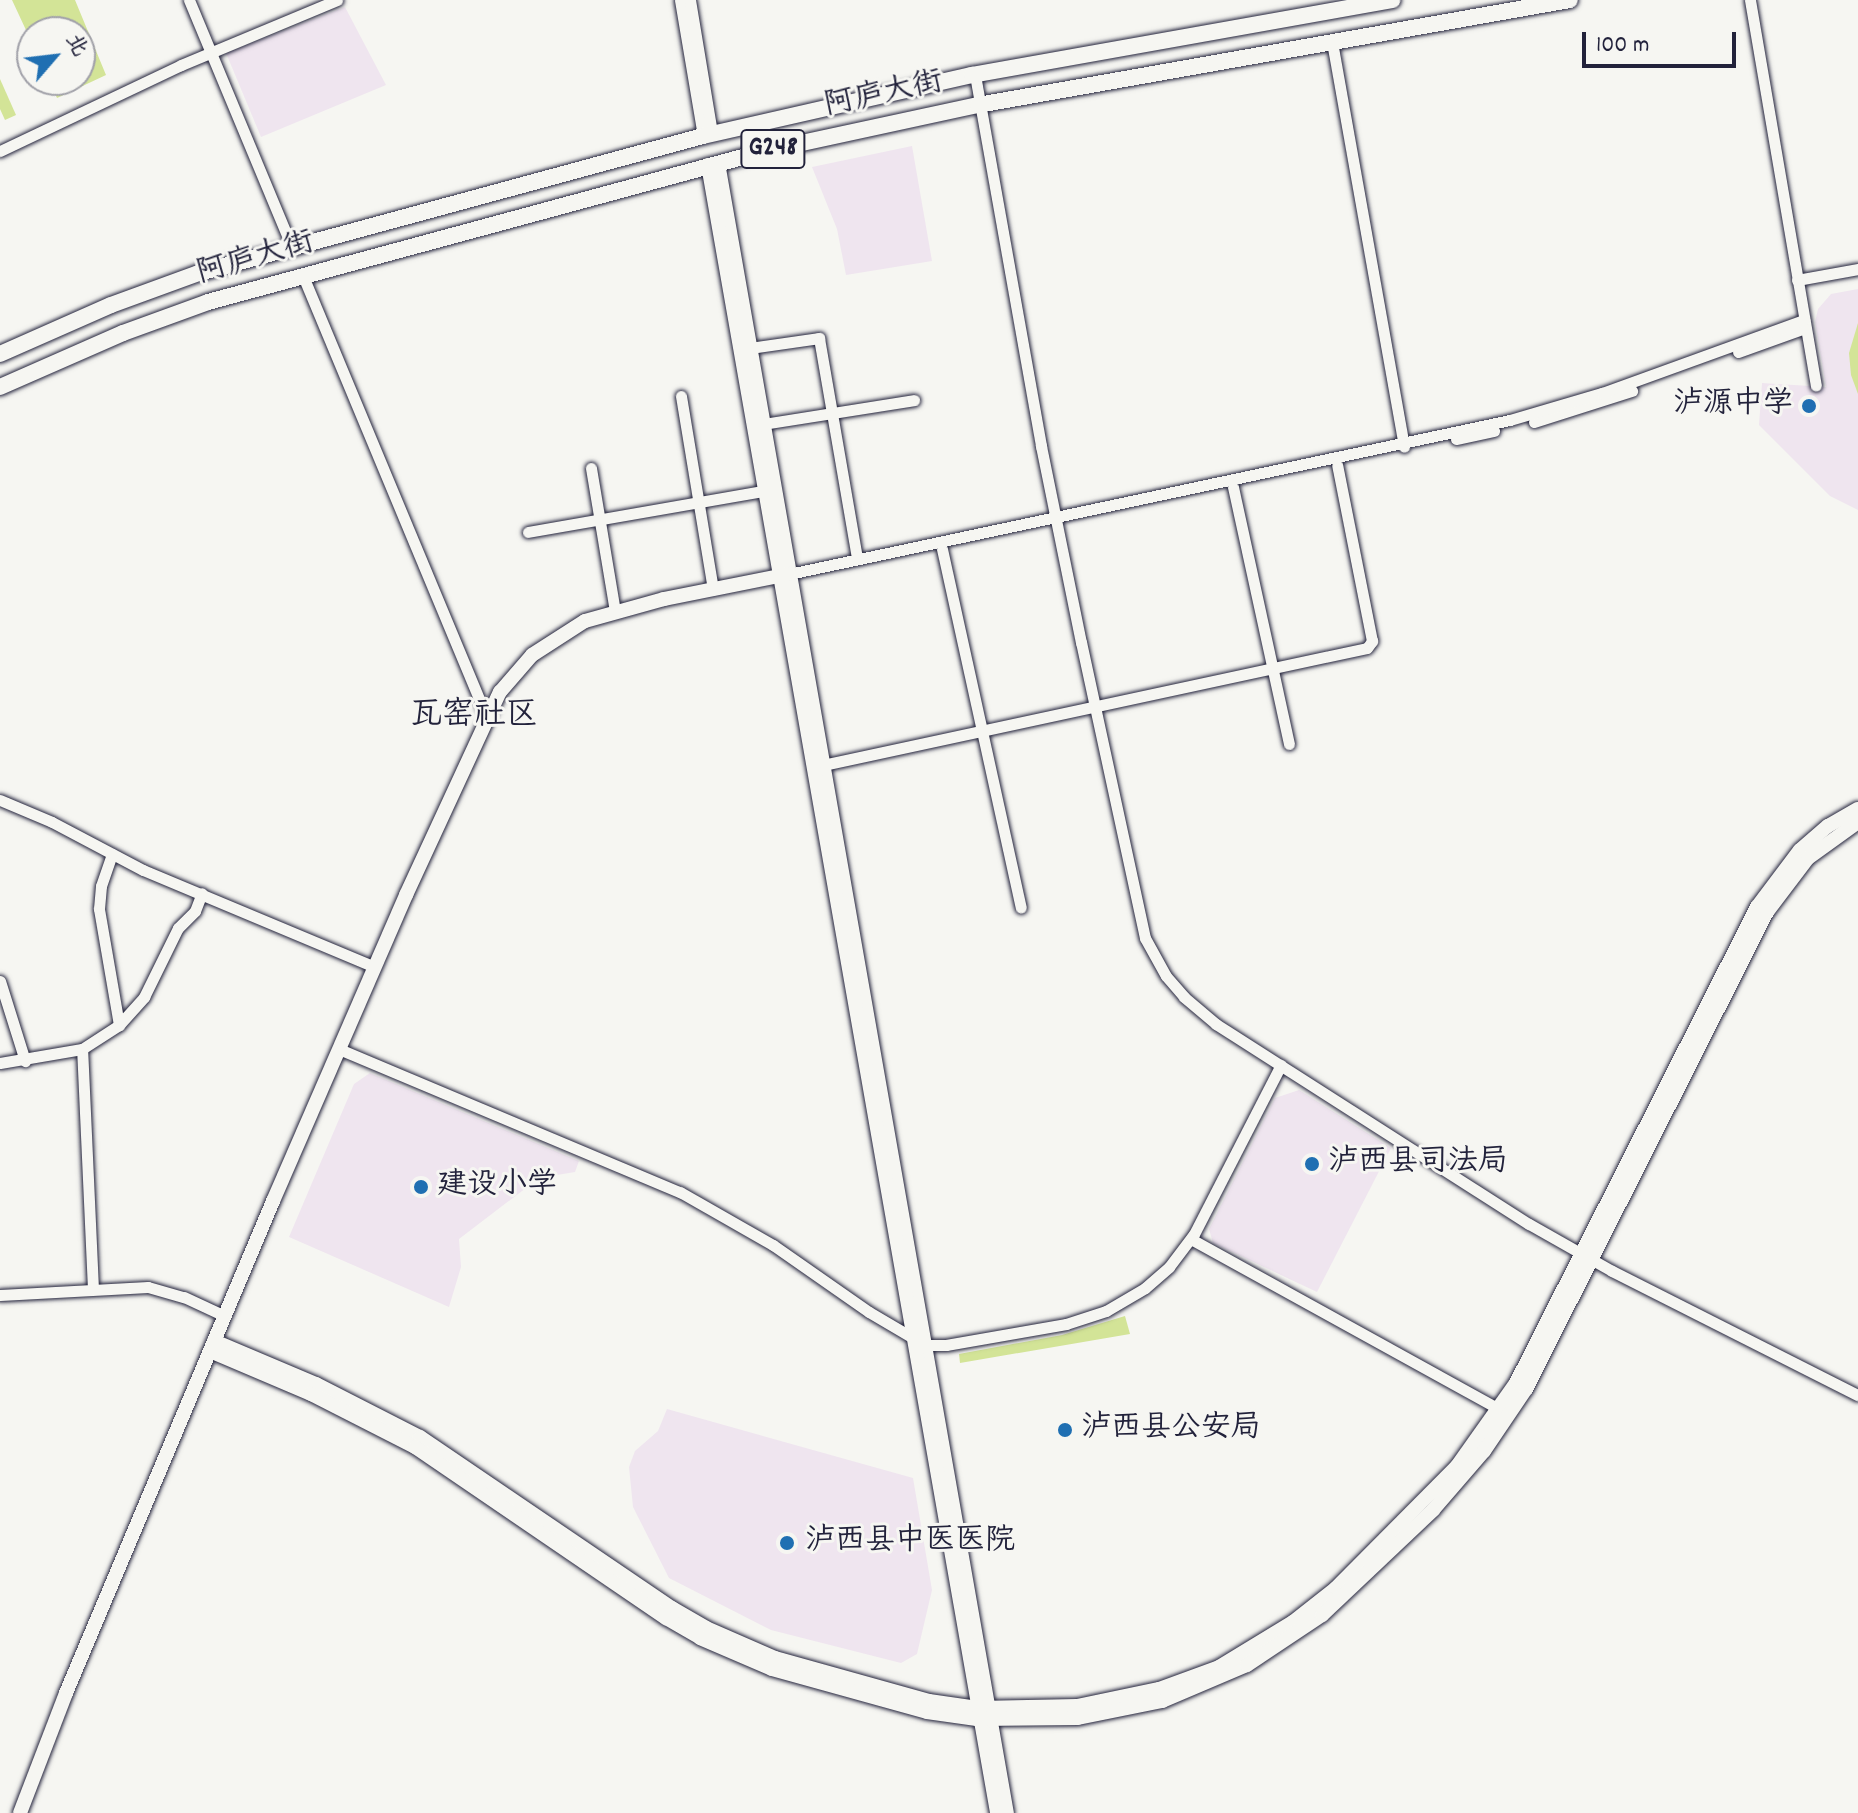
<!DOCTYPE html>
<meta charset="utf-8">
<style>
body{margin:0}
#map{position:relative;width:1858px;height:1813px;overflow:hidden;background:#f6f6f2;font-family:Dekko,"LXGW WenKai TC",sans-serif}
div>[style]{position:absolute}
.built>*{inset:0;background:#efe5ef}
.green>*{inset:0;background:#d3e497}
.roads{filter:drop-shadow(0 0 2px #22223b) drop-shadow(0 0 2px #22223b)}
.minor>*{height:11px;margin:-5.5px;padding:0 5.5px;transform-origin:5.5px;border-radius:5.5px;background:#f6f6f2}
.major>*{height:14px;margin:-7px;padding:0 7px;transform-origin:7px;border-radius:7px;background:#f6f6f2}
.highway>*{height:16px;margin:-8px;padding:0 8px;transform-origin:8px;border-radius:8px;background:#f6f6f2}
.dots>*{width:22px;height:22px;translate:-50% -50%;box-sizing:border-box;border:4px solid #f6f6f2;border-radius:50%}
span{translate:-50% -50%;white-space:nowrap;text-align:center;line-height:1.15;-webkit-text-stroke:6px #f6f6f2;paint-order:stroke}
.shield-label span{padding:2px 6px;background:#f6f6f2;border:2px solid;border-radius:6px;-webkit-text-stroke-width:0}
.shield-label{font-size:28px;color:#22223b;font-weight:700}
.street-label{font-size:30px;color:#22223b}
.poi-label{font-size:30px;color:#22223b}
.right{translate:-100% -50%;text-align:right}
.left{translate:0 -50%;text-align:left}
.neighbourhood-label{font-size:32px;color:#22223b}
.north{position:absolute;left:16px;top:16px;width:80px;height:80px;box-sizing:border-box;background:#f6f6f2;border:2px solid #a1a1a9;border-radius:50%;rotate:62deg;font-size:22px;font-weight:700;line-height:32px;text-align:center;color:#22223b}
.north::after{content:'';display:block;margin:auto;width:28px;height:36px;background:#1f6fb2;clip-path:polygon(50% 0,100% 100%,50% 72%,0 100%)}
.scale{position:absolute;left:1582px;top:32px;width:154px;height:36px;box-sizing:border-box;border:4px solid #22223b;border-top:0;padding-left:10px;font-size:24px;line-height:28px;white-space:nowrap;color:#22223b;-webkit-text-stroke:6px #f6f6f2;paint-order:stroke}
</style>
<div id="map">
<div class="built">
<div style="clip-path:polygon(345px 7px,386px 85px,261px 137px,226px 53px)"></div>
<div style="clip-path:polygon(912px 146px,932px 261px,846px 275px,837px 229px,812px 167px)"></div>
<div style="clip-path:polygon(1858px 289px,1858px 510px,1830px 496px,1759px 425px,1762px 383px,1826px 387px,1815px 322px,1818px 309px,1831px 294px)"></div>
<div style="clip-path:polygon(370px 1073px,579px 1161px,575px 1172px,539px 1178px,459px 1239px,461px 1267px,449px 1307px,289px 1237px,354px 1084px)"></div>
<div style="clip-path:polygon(1299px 1090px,1391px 1148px,1317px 1292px,1213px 1243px,1209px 1229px,1275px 1098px)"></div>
<div style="clip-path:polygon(667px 1409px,913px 1478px,932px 1590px,917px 1654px,901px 1663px,771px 1630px,669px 1578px,633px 1507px,629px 1467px,635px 1451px,658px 1431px)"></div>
</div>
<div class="green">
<div style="clip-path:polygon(12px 0,75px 0,106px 75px,57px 98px,49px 80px,80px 80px,80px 32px,32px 32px,32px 43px)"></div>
<div style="clip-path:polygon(0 79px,16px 115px,5px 120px,0 109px)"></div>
<div style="clip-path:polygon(1858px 323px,1858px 394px,1851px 375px,1849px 353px)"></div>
<div style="clip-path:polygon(1125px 1316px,1130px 1334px,960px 1363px,959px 1354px,1062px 1335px)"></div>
</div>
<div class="roads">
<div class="minor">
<div style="left:189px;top:0;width:268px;rotate:67.4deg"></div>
<div style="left:680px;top:0;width:138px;rotate:80.4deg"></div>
<div style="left:690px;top:0;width:135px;rotate:80.6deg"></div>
<div style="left:1750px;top:0;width:391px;rotate:80.3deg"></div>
<div style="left:1332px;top:42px;width:411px;rotate:79.9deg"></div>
<div style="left:975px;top:75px;width:377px;rotate:79.9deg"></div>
<div style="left:1041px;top:446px;width:200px;rotate:78.5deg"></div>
<div style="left:1081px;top:642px;width:303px;rotate:77.8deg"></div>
<div style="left:1145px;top:938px;width:43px;rotate:61.1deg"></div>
<div style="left:1166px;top:976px;width:28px;rotate:49deg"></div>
<div style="left:1184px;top:997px;width:42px;rotate:40.2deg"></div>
<div style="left:1216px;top:1024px;width:371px;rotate:32.6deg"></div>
<div style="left:1529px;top:1224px;width:95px;rotate:29.5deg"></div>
<div style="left:1612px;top:1271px;width:275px;rotate:26.8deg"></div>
<div style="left:0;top:151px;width:200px;rotate:-25.4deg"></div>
<div style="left:181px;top:65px;width:169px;rotate:-22.6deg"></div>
<div style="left:303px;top:276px;width:480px;rotate:67.4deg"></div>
<div style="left:1797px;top:280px;width:62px;rotate:-10.2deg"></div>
<div style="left:750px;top:348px;width:70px;rotate:-8.2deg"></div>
<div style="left:819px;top:338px;width:224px;rotate:80.2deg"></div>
<div style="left:1738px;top:352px;width:71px;rotate:-19.7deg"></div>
<div style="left:681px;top:396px;width:196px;rotate:80.6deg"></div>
<div style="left:1534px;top:422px;width:103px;rotate:-17.6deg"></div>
<div style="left:763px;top:424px;width:153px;rotate:-9deg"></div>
<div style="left:1456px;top:439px;width:39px;rotate:-12deg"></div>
<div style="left:591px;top:468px;width:145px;rotate:80.5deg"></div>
<div style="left:1233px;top:487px;width:263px;rotate:77.7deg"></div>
<div style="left:528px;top:532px;width:240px;rotate:-9.9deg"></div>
<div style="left:942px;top:549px;width:367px;rotate:77.6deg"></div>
<div style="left:789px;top:574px;width:737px;rotate:-12.06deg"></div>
<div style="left:1510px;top:420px;width:96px;rotate:-16.4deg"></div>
<div style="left:1602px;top:393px;width:215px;rotate:-19.9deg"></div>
<div style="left:823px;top:765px;width:556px;rotate:-12.14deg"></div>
<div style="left:1367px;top:648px;width:9px;rotate:-54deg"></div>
<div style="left:1372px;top:641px;width:179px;rotate:-101.2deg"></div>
<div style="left:0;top:800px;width:56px;rotate:22.9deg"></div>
<div style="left:52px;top:822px;width:103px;rotate:27.8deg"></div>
<div style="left:143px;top:870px;width:251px;rotate:22.7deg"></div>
<div style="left:112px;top:854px;width:34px;rotate:109deg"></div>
<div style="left:101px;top:886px;width:23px;rotate:95deg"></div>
<div style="left:99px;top:909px;width:118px;rotate:80.2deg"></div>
<div style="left:0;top:981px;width:84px;rotate:72.6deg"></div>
<div style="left:339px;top:1049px;width:370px;rotate:22.8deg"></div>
<div style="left:680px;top:1192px;width:107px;rotate:29.7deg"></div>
<div style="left:773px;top:1245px;width:117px;rotate:34.9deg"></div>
<div style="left:869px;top:1312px;width:65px;rotate:30.5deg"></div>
<div style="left:925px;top:1345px;width:21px"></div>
<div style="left:946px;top:1345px;width:122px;rotate:-9.9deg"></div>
<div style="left:1066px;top:1324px;width:42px;rotate:-18deg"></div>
<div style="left:1106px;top:1311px;width:45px;rotate:-30.5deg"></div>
<div style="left:1145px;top:1288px;width:32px;rotate:-41deg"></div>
<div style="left:1169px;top:1267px;width:41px;rotate:-52.9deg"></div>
<div style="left:1194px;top:1234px;width:190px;rotate:-62.8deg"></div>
<div style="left:0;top:1063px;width:83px;rotate:-9.7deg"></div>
<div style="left:1191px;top:1239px;width:355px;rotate:28.9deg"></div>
<div style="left:93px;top:1289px;width:240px;rotate:-92.6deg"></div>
<div style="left:82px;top:1049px;width:44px;rotate:-33deg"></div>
<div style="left:119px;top:1025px;width:38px;rotate:-48deg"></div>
<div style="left:144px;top:997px;width:77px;rotate:-63.8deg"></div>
<div style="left:178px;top:928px;width:24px;rotate:-45deg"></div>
<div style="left:195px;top:911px;width:19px;rotate:-69deg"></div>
<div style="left:0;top:1295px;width:148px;rotate:-3.1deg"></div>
<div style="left:148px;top:1287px;width:37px;rotate:16deg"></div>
<div style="left:184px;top:1297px;width:45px;rotate:24.9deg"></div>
</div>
<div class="major">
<div style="left:718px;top:163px;width:1675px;rotate:80.07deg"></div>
<div style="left:708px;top:165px;width:1673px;rotate:80.05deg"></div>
<div style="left:214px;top:1341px;width:111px;rotate:22.9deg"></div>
<div style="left:316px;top:1384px;width:117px;rotate:27deg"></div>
<div style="left:420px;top:1437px;width:305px;rotate:34.2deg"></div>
<div style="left:672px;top:1608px;width:39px;rotate:30deg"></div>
<div style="left:706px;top:1628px;width:75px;rotate:23.5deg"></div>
<div style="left:775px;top:1658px;width:160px;rotate:15.6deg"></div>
<div style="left:929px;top:1701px;width:49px;rotate:8.1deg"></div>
<div style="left:978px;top:1708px;width:99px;rotate:-1.2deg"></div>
<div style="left:1077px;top:1706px;width:84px;rotate:-11.7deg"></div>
<div style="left:1159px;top:1689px;width:64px;rotate:-20.1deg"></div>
<div style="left:1219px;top:1667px;width:87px;rotate:-31.3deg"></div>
<div style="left:1293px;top:1622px;width:55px;rotate:-38.3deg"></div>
<div style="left:1336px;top:1588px;width:172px;rotate:-45.2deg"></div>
<div style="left:1457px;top:1466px;width:102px;rotate:-54.6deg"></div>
<div style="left:1516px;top:1383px;width:534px;rotate:-63.15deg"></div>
<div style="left:1757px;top:907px;width:71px;rotate:-53deg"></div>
<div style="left:1800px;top:850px;width:37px;rotate:-41deg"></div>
<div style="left:1828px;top:826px;width:34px;rotate:-30deg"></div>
<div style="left:210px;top:1351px;width:110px;rotate:23.1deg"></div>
<div style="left:311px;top:1394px;width:117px;rotate:27deg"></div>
<div style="left:415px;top:1447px;width:304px;rotate:34.3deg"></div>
<div style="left:666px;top:1618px;width:39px;rotate:30deg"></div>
<div style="left:700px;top:1638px;width:78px;rotate:23.3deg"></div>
<div style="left:772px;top:1669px;width:161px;rotate:15.5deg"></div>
<div style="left:927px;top:1712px;width:50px;rotate:8deg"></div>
<div style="left:977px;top:1719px;width:101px;rotate:-0.6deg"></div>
<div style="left:1078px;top:1718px;width:86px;rotate:-11.4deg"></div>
<div style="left:1162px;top:1701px;width:92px;rotate:-23deg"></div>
<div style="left:1247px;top:1665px;width:90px;rotate:-33.7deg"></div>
<div style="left:1322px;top:1615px;width:153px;rotate:-43.4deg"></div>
<div style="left:1433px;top:1510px;width:78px;rotate:-49.2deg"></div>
<div style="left:1484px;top:1451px;width:75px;rotate:-55.9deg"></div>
<div style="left:1526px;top:1389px;width:534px;rotate:-63.2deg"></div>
<div style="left:1767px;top:912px;width:68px;rotate:-52.8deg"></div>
<div style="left:1808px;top:858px;width:62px;rotate:-35.8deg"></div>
<div style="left:20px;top:1813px;width:129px;rotate:-69deg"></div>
<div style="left:66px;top:1693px;width:534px;rotate:-67.18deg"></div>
<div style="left:273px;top:1201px;width:334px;rotate:-66.5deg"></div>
<div style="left:406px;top:895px;width:224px;rotate:-65.2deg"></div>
<div style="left:500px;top:692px;width:49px;rotate:-49.1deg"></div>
<div style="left:532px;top:655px;width:63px;rotate:-32.7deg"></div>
<div style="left:585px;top:621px;width:82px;rotate:-15.6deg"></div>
<div style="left:664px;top:599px;width:127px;rotate:-11.3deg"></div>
</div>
<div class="highway">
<div style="left:0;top:354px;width:121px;rotate:-23.8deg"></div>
<div style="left:111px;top:305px;width:94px;rotate:-20deg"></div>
<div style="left:199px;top:273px;width:522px;rotate:-15.21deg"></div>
<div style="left:703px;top:136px;width:276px;rotate:-12.8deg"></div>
<div style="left:972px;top:75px;width:427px;rotate:-10.1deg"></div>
<div style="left:0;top:387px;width:134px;rotate:-23.7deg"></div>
<div style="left:123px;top:333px;width:90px;rotate:-20deg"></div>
<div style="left:208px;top:302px;width:577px;rotate:-15.17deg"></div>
<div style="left:765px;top:151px;width:218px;rotate:-12.2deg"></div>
<div style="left:978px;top:105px;width:601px;rotate:-10.06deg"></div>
</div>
</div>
<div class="dots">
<div style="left:1809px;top:406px;background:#1f6fb2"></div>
<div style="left:1312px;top:1164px;background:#1f6fb2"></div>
<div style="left:421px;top:1187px;background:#1f6fb2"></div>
<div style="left:1065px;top:1430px;background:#1f6fb2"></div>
<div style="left:787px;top:1543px;background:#1f6fb2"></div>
</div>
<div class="shield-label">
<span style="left:773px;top:149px">G248</span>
</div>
<div class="street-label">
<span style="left:884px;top:96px;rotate:-12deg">阿庐大街</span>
<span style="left:256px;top:260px;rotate:-16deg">阿庐大街</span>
</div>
<div class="poi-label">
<span class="right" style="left:1793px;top:406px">泸源中学</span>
<span class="left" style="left:1328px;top:1164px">泸西县司法局</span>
<span class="left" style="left:437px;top:1187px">建设小学</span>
<span class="left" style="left:1081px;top:1430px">泸西县公安局</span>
<span class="left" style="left:805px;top:1543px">泸西县中医医院</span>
</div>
<div class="neighbourhood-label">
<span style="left:474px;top:717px">瓦窑社区</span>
</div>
<div class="north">北</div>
<div class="scale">100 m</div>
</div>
